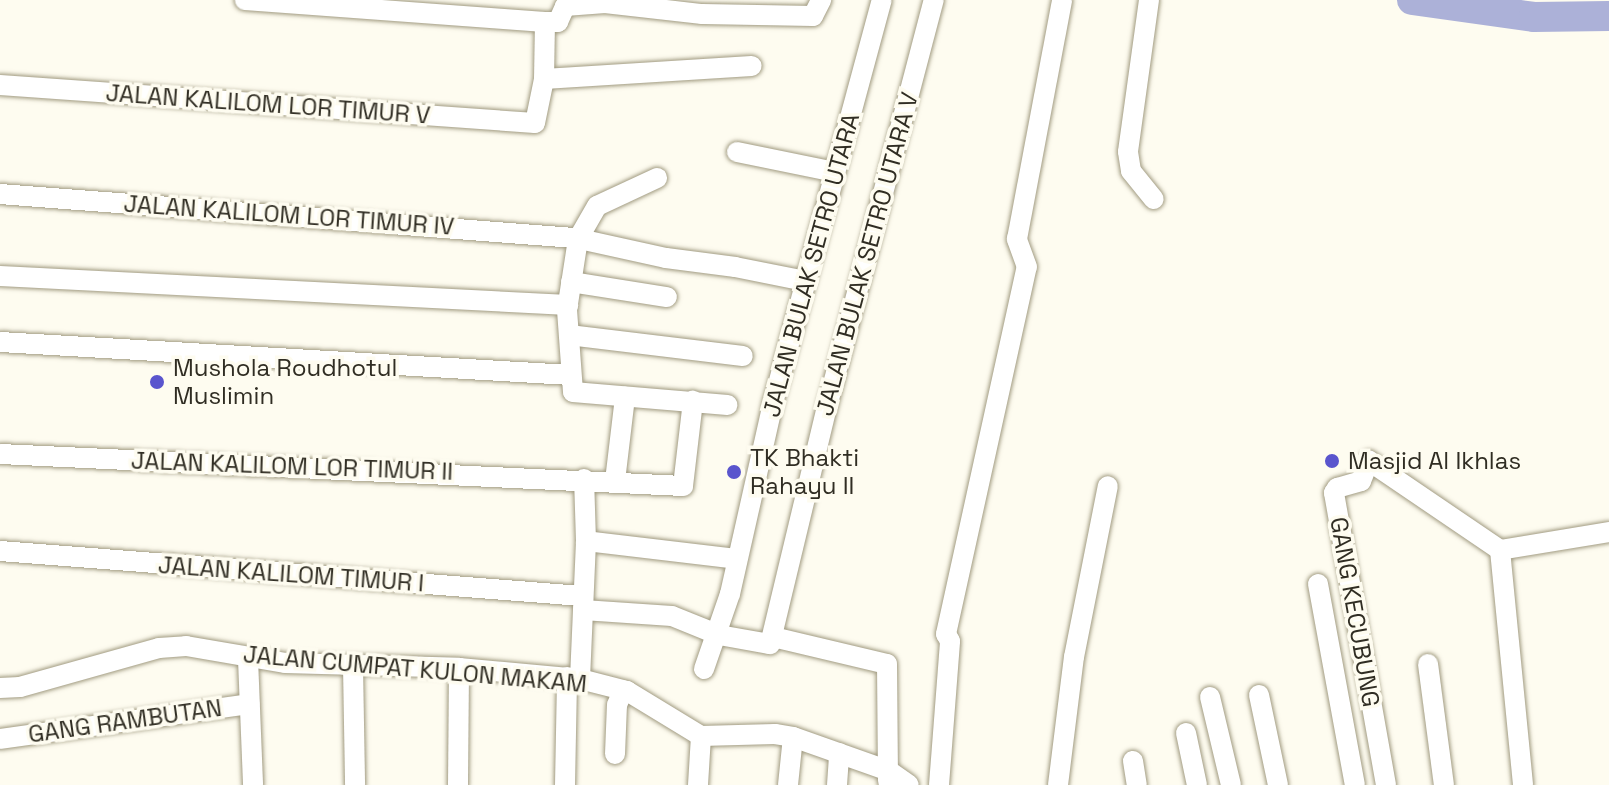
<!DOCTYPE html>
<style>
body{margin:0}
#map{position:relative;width:1609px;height:785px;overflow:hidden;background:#fefcf0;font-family:"Space Grotesk",sans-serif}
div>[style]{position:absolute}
.river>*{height:30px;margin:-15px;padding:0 15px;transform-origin:15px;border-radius:15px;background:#acb1d8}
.roads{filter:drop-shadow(0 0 2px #a19b81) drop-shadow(0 0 2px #a19b81)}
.minor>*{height:20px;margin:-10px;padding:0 10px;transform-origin:10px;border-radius:10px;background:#fff}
.dots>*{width:22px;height:22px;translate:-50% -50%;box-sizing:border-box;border:4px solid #fefcf0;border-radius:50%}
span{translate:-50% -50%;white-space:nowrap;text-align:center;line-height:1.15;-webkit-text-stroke:7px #fefcf0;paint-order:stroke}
.street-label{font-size:24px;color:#302d23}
.poi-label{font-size:24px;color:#302d23}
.left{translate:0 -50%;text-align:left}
</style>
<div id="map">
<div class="river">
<div style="left:1412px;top:0;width:123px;rotate:7.9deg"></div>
<div style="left:1534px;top:17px;width:75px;rotate:-0.8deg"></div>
</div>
<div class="roads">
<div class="minor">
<div style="left:1149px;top:0;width:153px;rotate:97.9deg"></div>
<div style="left:1128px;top:152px;width:19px;rotate:81deg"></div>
<div style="left:1131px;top:171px;width:36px;rotate:51deg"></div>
<div style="left:545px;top:22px;width:13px"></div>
<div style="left:558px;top:22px;width:17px;rotate:-66deg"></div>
<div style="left:565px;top:6px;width:40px;rotate:-4.3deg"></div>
<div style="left:605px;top:3px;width:98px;rotate:6.5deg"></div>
<div style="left:702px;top:14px;width:111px;rotate:1deg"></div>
<div style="left:813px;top:16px;width:18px;rotate:-63deg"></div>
<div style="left:544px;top:79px;width:208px;rotate:-3.6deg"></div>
<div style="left:0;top:85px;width:536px;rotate:4.06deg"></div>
<div style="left:535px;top:123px;width:45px;rotate:-78.4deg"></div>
<div style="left:544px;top:79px;width:57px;rotate:-89deg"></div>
<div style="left:545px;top:22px;width:301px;rotate:-175.8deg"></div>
<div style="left:737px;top:152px;width:100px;rotate:11.5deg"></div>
<div style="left:657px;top:178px;width:66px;rotate:155deg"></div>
<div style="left:597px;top:206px;width:38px;rotate:120deg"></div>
<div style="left:578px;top:239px;width:72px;rotate:98.8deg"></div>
<div style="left:567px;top:310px;width:82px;rotate:85.8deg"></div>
<div style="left:573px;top:392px;width:155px;rotate:4.8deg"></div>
<div style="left:0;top:194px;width:577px;rotate:4.38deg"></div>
<div style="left:575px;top:238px;width:93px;rotate:12.4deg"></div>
<div style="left:666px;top:258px;width:70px;rotate:7.4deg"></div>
<div style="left:735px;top:267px;width:71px;rotate:11.3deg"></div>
<div style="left:0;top:276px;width:569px;rotate:2.92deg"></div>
<div style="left:571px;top:282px;width:97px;rotate:8.9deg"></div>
<div style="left:569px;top:335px;width:175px;rotate:6.9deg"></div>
<div style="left:0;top:342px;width:572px;rotate:3.31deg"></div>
<div style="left:0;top:454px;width:684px;rotate:2.68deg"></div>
<div style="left:683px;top:486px;width:86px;rotate:-83.3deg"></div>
<div style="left:615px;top:481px;width:85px;rotate:-83.2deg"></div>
<div style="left:586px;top:541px;width:152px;rotate:6.8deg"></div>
<div style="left:1500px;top:550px;width:236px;rotate:84.4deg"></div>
<div style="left:0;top:551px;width:584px;rotate:4.42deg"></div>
<div style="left:1318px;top:584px;width:204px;rotate:79.6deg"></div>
<div style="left:583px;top:610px;width:89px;rotate:3.9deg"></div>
<div style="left:672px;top:616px;width:51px;rotate:22deg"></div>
<div style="left:719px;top:635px;width:52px;rotate:10deg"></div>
<div style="left:770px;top:644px;width:248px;rotate:-76.5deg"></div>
<div style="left:828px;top:403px;width:417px;rotate:-75.3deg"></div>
<div style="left:773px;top:637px;width:117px;rotate:13.3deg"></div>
<div style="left:887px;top:664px;width:117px;rotate:89.5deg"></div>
<div style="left:248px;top:659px;width:126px;rotate:87.7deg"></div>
<div style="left:1428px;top:664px;width:122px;rotate:82.5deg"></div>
<div style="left:353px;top:666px;width:119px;rotate:89deg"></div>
<div style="left:704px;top:669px;width:79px;rotate:-70.9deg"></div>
<div style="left:730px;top:594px;width:196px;rotate:-77.3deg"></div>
<div style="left:773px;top:403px;width:417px;rotate:-74.9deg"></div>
<div style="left:580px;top:679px;width:138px;rotate:-87.5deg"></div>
<div style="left:586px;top:541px;width:62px;rotate:-91.8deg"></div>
<div style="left:0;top:688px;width:20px;rotate:-3deg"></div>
<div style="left:20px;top:687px;width:144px;rotate:-15.7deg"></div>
<div style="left:159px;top:648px;width:27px;rotate:-4deg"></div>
<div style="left:186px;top:646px;width:100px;rotate:9.7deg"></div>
<div style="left:285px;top:663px;width:174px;rotate:1.6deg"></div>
<div style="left:459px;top:668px;width:121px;rotate:5.2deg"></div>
<div style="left:580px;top:679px;width:49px;rotate:14.3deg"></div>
<div style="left:627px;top:691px;width:87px;rotate:31.3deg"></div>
<div style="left:701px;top:736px;width:74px;rotate:-1.5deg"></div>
<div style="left:775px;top:734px;width:18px;rotate:9deg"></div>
<div style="left:793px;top:737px;width:102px;rotate:19.5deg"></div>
<div style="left:889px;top:771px;width:24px;rotate:35deg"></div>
<div style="left:1259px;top:695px;width:92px;rotate:78.1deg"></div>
<div style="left:1210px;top:697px;width:90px;rotate:76.6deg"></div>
<div style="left:1186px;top:733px;width:53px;rotate:78.1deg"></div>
<div style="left:0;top:739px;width:252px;rotate:-8deg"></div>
<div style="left:615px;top:754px;width:49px;rotate:-87.7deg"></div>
<div style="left:617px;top:705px;width:16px;rotate:-68deg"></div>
<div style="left:1133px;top:761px;width:24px;rotate:81deg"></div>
<div style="left:458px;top:785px;width:117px;rotate:-89.5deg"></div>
<div style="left:565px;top:785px;width:108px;rotate:-88.9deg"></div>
<div style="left:698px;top:785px;width:49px;rotate:-86.5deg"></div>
<div style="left:788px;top:785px;width:48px;rotate:-84.1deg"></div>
<div style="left:837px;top:785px;width:32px;rotate:-86deg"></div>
<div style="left:939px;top:785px;width:144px;rotate:-85.6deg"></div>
<div style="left:950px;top:641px;width:8px;rotate:-120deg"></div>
<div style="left:946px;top:634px;width:376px;rotate:-77.6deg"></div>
<div style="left:1027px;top:267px;width:30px;rotate:-110deg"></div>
<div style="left:1017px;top:239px;width:243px;rotate:-79.3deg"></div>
<div style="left:1058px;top:785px;width:129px;rotate:-82.9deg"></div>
<div style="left:1074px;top:657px;width:174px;rotate:-78.8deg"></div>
<div style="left:1386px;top:785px;width:297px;rotate:-100.1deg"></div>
<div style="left:1334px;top:493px;width:6px;rotate:-59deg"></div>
<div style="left:1337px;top:488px;width:25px;rotate:-16deg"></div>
<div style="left:1361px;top:481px;width:22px;rotate:-68deg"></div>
<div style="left:1369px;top:461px;width:158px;rotate:34.2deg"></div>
<div style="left:1500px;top:550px;width:110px;rotate:-9.4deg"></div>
</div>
</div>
<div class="dots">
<div style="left:157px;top:382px;background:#5a55cd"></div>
<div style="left:1332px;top:461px;background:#5a55cd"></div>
<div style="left:734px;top:472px;background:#5a55cd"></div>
</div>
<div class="street-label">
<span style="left:268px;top:104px;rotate:4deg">JALAN KALILOM LOR TIMUR V</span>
<span style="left:289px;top:215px;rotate:4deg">JALAN KALILOM LOR TIMUR IV</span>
<span style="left:867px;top:254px;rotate:-75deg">JALAN BULAK SETRO UTARA V</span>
<span style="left:811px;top:265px;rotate:-75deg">JALAN BULAK SETRO UTARA</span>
<span style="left:292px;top:466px;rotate:2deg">JALAN KALILOM LOR TIMUR II</span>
<span style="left:291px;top:574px;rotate:4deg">JALAN KALILOM TIMUR I</span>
<span style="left:1355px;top:612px;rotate:80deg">GANG KECUBUNG</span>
<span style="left:415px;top:669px;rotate:5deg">JALAN CUMPAT KULON MAKAM</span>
<span style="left:125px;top:721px;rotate:-8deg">GANG RAMBUTAN</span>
</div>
<div class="poi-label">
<span class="left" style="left:173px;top:382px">Mushola Roudhotul<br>Muslimin</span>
<span class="left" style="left:750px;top:472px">TK Bhakti<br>Rahayu II</span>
<span class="left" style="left:1348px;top:461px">Masjid Al Ikhlas</span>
</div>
</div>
